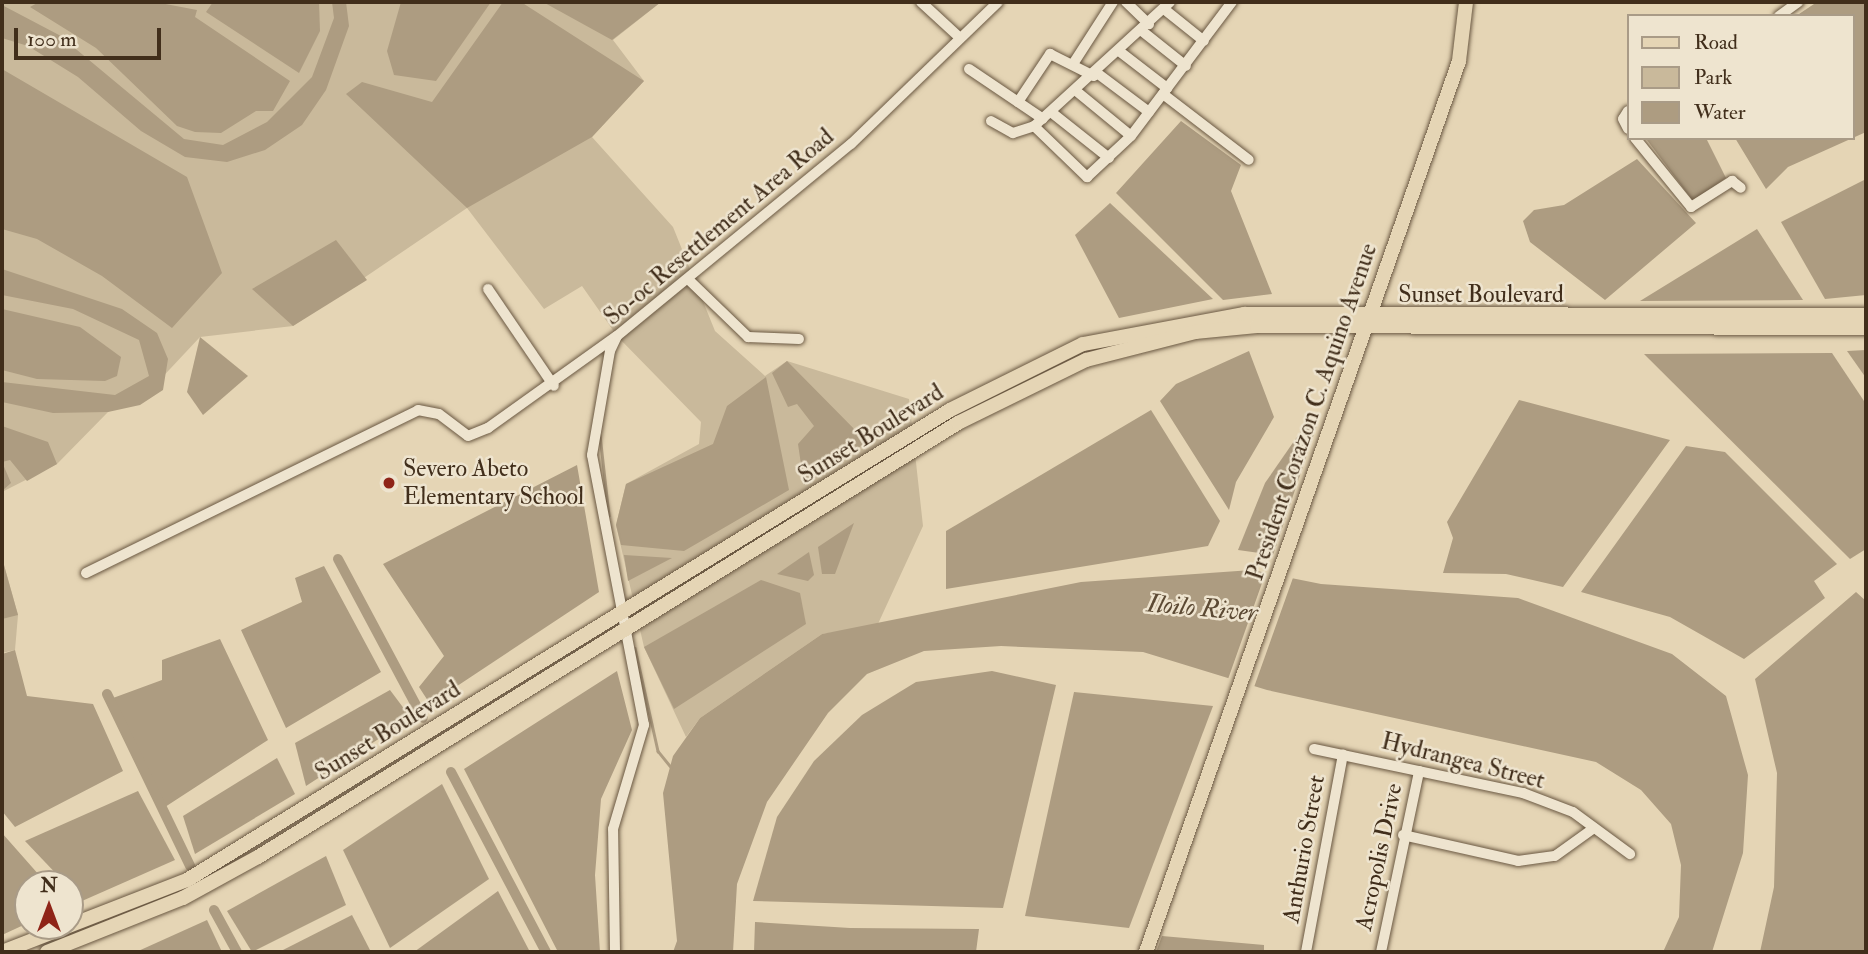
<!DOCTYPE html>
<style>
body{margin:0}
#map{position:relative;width:1868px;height:954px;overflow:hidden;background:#e5d5b5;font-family:"IM FELL Double Pica",serif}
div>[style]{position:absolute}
.green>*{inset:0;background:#c9b99b}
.water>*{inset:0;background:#ad9c81}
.pier>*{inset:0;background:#e5d5b5}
.stream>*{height:2.5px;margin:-1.25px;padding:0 1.25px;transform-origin:1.25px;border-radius:1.25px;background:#ad9c81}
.canal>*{height:10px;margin:-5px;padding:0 5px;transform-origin:5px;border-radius:5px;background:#ad9c81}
.roads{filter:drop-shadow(0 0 2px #6a5842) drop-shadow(0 0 2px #6a5842)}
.minor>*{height:10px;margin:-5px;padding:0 5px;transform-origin:5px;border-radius:5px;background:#eee4cf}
.major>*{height:14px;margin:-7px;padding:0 7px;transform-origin:7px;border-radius:7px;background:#e5d5b5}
.dots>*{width:19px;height:19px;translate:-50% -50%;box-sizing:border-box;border:4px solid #eee4cf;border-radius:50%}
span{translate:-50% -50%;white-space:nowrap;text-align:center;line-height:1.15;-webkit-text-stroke:5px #eee4cf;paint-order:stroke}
.street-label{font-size:24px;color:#412e1b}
.poi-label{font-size:24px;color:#412e1b}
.left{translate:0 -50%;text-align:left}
.water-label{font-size:26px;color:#5c4a34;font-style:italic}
.frame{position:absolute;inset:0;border:4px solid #412e1b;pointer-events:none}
.legend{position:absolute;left:1627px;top:14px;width:228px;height:126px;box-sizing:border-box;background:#eee4cf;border:2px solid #a99b87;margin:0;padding:9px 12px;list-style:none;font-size:21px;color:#412e1b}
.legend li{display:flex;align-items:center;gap:14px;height:35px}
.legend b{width:35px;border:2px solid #a99b87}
.north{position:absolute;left:14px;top:870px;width:70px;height:70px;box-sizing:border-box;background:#eee4cf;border:2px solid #a99b87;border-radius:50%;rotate:0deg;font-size:19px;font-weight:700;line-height:28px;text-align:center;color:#412e1b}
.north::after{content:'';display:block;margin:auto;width:24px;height:32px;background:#8f2418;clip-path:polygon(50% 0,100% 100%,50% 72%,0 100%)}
.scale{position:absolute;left:14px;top:28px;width:147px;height:32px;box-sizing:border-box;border:4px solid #412e1b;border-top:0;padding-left:9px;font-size:21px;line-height:24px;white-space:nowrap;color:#412e1b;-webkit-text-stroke:5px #eee4cf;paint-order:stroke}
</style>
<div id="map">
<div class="green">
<div style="clip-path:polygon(2px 2px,661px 2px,613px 40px,644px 81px,592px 137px,673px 227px,715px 331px,765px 376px,787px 361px,909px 399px,923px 526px,877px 626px,822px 634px,700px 718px,686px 737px,644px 647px,616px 525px,626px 484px,699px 444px,701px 422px,617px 336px,582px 286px,544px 309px,467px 208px,293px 326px,200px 337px,155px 385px,108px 412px,57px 464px,2px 492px)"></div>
<div style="clip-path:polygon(2px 558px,18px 615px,15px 650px,2px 653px)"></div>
</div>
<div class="water">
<div style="clip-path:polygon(39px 2px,155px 2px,197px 10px,195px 17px,290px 81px,273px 111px,256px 111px,221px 133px,195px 132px,177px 126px,96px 48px,30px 7px)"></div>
<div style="clip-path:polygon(213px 2px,319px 2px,320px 31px,299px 73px,206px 12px)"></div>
<div style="clip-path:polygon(332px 2px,346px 2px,349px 26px,326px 90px,302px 125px,265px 150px,227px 162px,185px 157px,141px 131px,78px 77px,28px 46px,2px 38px,2px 5px,59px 35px,184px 139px,223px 145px,267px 122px,312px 77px,334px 18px)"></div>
<div style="clip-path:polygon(401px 2px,491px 2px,436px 81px,394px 75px,387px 51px)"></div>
<div style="clip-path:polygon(503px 2px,521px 2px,644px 81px,592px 137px,467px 208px,346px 94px,362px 82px,432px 102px)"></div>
<div style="clip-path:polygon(543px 2px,661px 2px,612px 40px)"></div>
<div style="clip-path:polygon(1817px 2px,1866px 2px,1866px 132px,1788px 167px,1766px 189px,1735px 138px,1852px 138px,1852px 16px,1796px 16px)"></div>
<div style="clip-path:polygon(2px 69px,187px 177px,222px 273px,172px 328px,102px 276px,37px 239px,2px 229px)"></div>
<div style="clip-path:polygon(1181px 121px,1241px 165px,1231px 191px,1272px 294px,1223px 300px,1116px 193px)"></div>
<div style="clip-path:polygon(1706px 138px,1726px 178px,1693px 201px,1647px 140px)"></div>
<div style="clip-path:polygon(1637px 159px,1696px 223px,1605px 300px,1530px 242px,1523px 221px,1534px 210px,1564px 205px)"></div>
<div style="clip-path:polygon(1866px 179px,1866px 295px,1825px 299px,1781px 222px)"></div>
<div style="clip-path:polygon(1110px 203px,1213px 299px,1119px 318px,1075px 235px)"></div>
<div style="clip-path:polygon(1757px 229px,1803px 300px,1640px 301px)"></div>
<div style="clip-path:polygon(336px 240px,367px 280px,293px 326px,252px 289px)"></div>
<div style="clip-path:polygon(2px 269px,122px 309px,157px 333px,168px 359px,163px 390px,140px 405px,108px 412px,53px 413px,2px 402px,2px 382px,115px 395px,149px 376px,139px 340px,73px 309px,2px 295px)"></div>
<div style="clip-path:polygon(2px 309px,80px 327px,121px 357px,117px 376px,105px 381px,37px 379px,2px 370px)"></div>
<div style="clip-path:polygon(200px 337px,248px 376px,203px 415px,187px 392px)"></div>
<div style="clip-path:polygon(1866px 350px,1866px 378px,1847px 351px)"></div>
<div style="clip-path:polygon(1249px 351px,1274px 417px,1236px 482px,1229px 510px,1160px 401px,1176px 384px)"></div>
<div style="clip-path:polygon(1832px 353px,1866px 404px,1866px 549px,1850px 559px,1644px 354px)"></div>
<div style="clip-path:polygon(787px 361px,867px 442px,804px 485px,798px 444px,814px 426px,797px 404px,788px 407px,772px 373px)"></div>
<div style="clip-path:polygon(766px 377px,789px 490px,684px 551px,621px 545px,616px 525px,626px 484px,713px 444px,727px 406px)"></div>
<div style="clip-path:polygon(1519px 400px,1670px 440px,1563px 587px,1506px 574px,1443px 573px,1453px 538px,1447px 522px)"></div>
<div style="clip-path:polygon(1151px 410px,1220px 521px,1208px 546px,946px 589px,946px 531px)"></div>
<div style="clip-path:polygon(1308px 421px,1317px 425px,1273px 555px,1238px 550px,1265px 483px)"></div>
<div style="clip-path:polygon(2px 426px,48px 442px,57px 464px,27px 481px,10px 460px,2px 462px,11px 483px,2px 491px)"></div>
<div style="clip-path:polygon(1686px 446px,1725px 452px,1837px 564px,1814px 581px,1825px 598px,1744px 659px,1670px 617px,1581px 592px)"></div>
<div style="clip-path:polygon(577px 465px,599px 592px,430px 704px,419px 687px,444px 656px,383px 564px)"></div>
<div style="clip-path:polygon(854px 523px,835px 574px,822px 574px,818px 547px)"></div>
<div style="clip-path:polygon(809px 552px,814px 575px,808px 581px,777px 574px)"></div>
<div style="clip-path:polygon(624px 555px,672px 558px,628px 581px)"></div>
<div style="clip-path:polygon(2px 558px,18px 615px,2px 619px)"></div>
<div style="clip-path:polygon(324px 566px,381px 672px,286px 728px,241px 630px,302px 602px,295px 578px)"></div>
<div style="clip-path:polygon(1252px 570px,1321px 584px,1518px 598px,1672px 654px,1726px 696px,1748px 775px,1743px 853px,1712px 952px,1663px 952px,1679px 917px,1681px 865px,1671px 824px,1641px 790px,1596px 762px,1267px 690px,1143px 652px,1001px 646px,924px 651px,867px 674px,828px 713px,767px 802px,737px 884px,733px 952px,673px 952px,677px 941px,663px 793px,673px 756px,700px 718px,822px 634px,1081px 582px)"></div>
<div style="clip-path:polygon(761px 580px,800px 593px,806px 624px,674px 709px,644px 647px)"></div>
<div style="clip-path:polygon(1856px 592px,1866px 601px,1866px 952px,1760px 952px,1774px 887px,1777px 773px,1755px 679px)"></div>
<div style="clip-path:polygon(220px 639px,268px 740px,165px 807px,113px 698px,162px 680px,162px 660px)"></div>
<div style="clip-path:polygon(15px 650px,27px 696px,93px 704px,123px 771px,15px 827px,2px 811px,2px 654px)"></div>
<div style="clip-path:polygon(617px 671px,632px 730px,601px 799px,595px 875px,600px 952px,558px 952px,464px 769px)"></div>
<div style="clip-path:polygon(992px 671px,1056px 685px,1003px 908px,753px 901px,777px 817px,814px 761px,862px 715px,916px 682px)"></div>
<div style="clip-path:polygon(390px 690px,411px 718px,306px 786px,295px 743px)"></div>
<div style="clip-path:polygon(1074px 692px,1213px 706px,1129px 928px,1025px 916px)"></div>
<div style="clip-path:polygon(277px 758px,295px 794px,195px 854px,183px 816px)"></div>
<div style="clip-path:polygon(442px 784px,489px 879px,390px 948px,343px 850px)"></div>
<div style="clip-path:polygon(138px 791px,175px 860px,82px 901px,25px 841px)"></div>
<div style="clip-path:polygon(2px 833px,47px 884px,28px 884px,28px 923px,2px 935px)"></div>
<div style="clip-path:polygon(326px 856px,346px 905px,252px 952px,227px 911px)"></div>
<div style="clip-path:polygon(498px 891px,530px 952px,414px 952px)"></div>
<div style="clip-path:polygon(352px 915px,371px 952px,279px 952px)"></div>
<div style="clip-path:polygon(207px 920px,222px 952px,136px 952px)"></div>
<div style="clip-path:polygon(755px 922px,850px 928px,979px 929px,976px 952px,754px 952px)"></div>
<div style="clip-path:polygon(1162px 936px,1264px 945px,1264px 952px,1156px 952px)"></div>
</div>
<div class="pier">
<div style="clip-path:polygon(1267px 569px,1294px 575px,1253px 690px,1227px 682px)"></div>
</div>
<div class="stream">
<div style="left:600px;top:435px;width:81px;rotate:83.6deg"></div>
<div style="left:635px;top:648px;width:106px;rotate:77.4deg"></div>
<div style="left:658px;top:751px;width:21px;rotate:51deg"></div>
</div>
<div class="canal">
<div style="left:338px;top:559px;width:180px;rotate:61.9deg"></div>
<div style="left:107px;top:694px;width:191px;rotate:64.2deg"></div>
<div style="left:451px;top:772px;width:204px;rotate:62.2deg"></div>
<div style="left:214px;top:910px;width:48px;rotate:61.3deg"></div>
</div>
<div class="roads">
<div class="minor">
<div style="left:921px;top:2px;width:53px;rotate:42.7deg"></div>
<div style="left:1126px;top:2px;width:32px;rotate:44deg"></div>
<div style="left:1170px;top:2px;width:184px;rotate:137.6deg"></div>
<div style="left:1034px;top:126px;width:74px;rotate:43.9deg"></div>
<div style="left:1087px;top:177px;width:60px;rotate:-43deg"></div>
<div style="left:1131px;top:136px;width:168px;rotate:-53deg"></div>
<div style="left:1164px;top:9px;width:51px;rotate:38.7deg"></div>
<div style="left:1779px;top:16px;width:24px;rotate:-36deg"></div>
<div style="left:1142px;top:31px;width:56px;rotate:38.5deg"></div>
<div style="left:1119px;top:51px;width:61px;rotate:37.6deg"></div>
<div style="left:1073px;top:64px;width:74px;rotate:-57.2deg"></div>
<div style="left:969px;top:69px;width:89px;rotate:34deg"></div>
<div style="left:1097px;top:73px;width:65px;rotate:36.9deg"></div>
<div style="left:1075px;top:90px;width:72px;rotate:39.4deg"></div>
<div style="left:1163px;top:94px;width:108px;rotate:37.5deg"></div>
<div style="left:1018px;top:102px;width:58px;rotate:-56.3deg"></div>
<div style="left:1050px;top:54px;width:49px;rotate:26.6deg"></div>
<div style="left:1628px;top:111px;width:9px;rotate:122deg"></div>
<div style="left:1623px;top:119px;width:11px;rotate:63deg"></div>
<div style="left:1051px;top:112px;width:74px;rotate:38.4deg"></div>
<div style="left:991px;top:121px;width:25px;rotate:29deg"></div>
<div style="left:1013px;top:133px;width:22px;rotate:-18deg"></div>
<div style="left:1635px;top:138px;width:89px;rotate:50.9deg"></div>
<div style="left:1691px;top:207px;width:49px;rotate:-32.4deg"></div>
<div style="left:1732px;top:181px;width:11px;rotate:38deg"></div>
<div style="left:690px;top:281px;width:81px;rotate:44deg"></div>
<div style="left:748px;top:337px;width:51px;rotate:2.2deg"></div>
<div style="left:488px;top:289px;width:117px;rotate:55.8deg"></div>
<div style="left:86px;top:573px;width:370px;rotate:-26.1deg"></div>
<div style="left:418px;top:410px;width:21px;rotate:11deg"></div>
<div style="left:439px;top:414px;width:36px;rotate:37deg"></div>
<div style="left:468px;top:436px;width:22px;rotate:-22deg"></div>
<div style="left:488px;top:428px;width:156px;rotate:-35.6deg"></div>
<div style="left:1314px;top:749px;width:214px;rotate:11.9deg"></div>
<div style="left:1523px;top:793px;width:53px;rotate:20.8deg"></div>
<div style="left:1573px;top:812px;width:71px;rotate:36.4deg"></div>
<div style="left:1403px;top:835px;width:118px;rotate:12.7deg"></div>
<div style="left:1518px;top:861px;width:37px;rotate:-8deg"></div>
<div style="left:1555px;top:856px;width:48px;rotate:-35.7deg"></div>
<div style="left:615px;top:952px;width:123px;rotate:-90.9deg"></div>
<div style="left:613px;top:829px;width:109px;rotate:-73.4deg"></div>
<div style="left:644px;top:725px;width:275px;rotate:-100.9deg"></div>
<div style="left:592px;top:455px;width:106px;rotate:-80.2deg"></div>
<div style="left:610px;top:351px;width:17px;rotate:-65deg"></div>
<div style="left:617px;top:336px;width:303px;rotate:-39.4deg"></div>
<div style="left:851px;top:144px;width:204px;rotate:-44deg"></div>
<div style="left:1306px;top:952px;width:201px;rotate:-79.4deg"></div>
<div style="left:1381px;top:952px;width:185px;rotate:-78.1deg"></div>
</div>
<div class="major">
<div style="left:2px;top:952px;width:199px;rotate:-21.3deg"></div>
<div style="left:187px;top:880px;width:896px;rotate:-31.63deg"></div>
<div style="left:950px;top:410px;width:148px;rotate:-26.4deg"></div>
<div style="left:1083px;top:344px;width:164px;rotate:-10.6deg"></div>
<div style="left:1244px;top:314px;width:622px;rotate:0.09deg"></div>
<div style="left:47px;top:952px;width:146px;rotate:-21.7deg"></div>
<div style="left:183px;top:898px;width:85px;rotate:-28.7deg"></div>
<div style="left:258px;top:857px;width:824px;rotate:-31.8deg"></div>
<div style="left:958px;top:423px;width:143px;rotate:-26.2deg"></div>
<div style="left:1086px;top:360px;width:113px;rotate:-14.4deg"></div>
<div style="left:1195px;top:332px;width:62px;rotate:-5.5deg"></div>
<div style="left:1257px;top:326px;width:609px;rotate:0.19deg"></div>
<div style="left:1146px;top:952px;width:944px;rotate:-70.64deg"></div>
<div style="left:1459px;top:61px;width:59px;rotate:-83.2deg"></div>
</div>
</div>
<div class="dots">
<div style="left:389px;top:483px;background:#8f2418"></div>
</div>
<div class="street-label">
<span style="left:719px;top:227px;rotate:-40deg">So-oc Resettlement Area Road</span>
<span style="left:1481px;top:295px">Sunset Boulevard</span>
<span style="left:1312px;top:412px;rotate:-71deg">President Corazon C. Aquino Avenue</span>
<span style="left:871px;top:434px;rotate:-32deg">Sunset Boulevard</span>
<span style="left:388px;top:731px;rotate:-32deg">Sunset Boulevard</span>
<span style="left:1463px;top:761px;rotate:14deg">Hydrangea Street</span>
<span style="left:1304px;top:849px;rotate:-80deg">Anthurio Street</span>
<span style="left:1379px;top:857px;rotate:-78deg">Acropolis Drive</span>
</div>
<div class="poi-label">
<span class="left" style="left:403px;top:483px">Severo Abeto<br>Elementary School</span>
</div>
<div class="water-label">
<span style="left:1202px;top:609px;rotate:5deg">Iloilo River</span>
</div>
<div class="frame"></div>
<ul class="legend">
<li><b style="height:9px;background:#e5d5b5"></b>Road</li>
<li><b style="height:19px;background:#c9b99b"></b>Park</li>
<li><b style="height:19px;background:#ad9c81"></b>Water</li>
</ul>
<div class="north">N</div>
<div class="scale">100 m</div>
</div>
